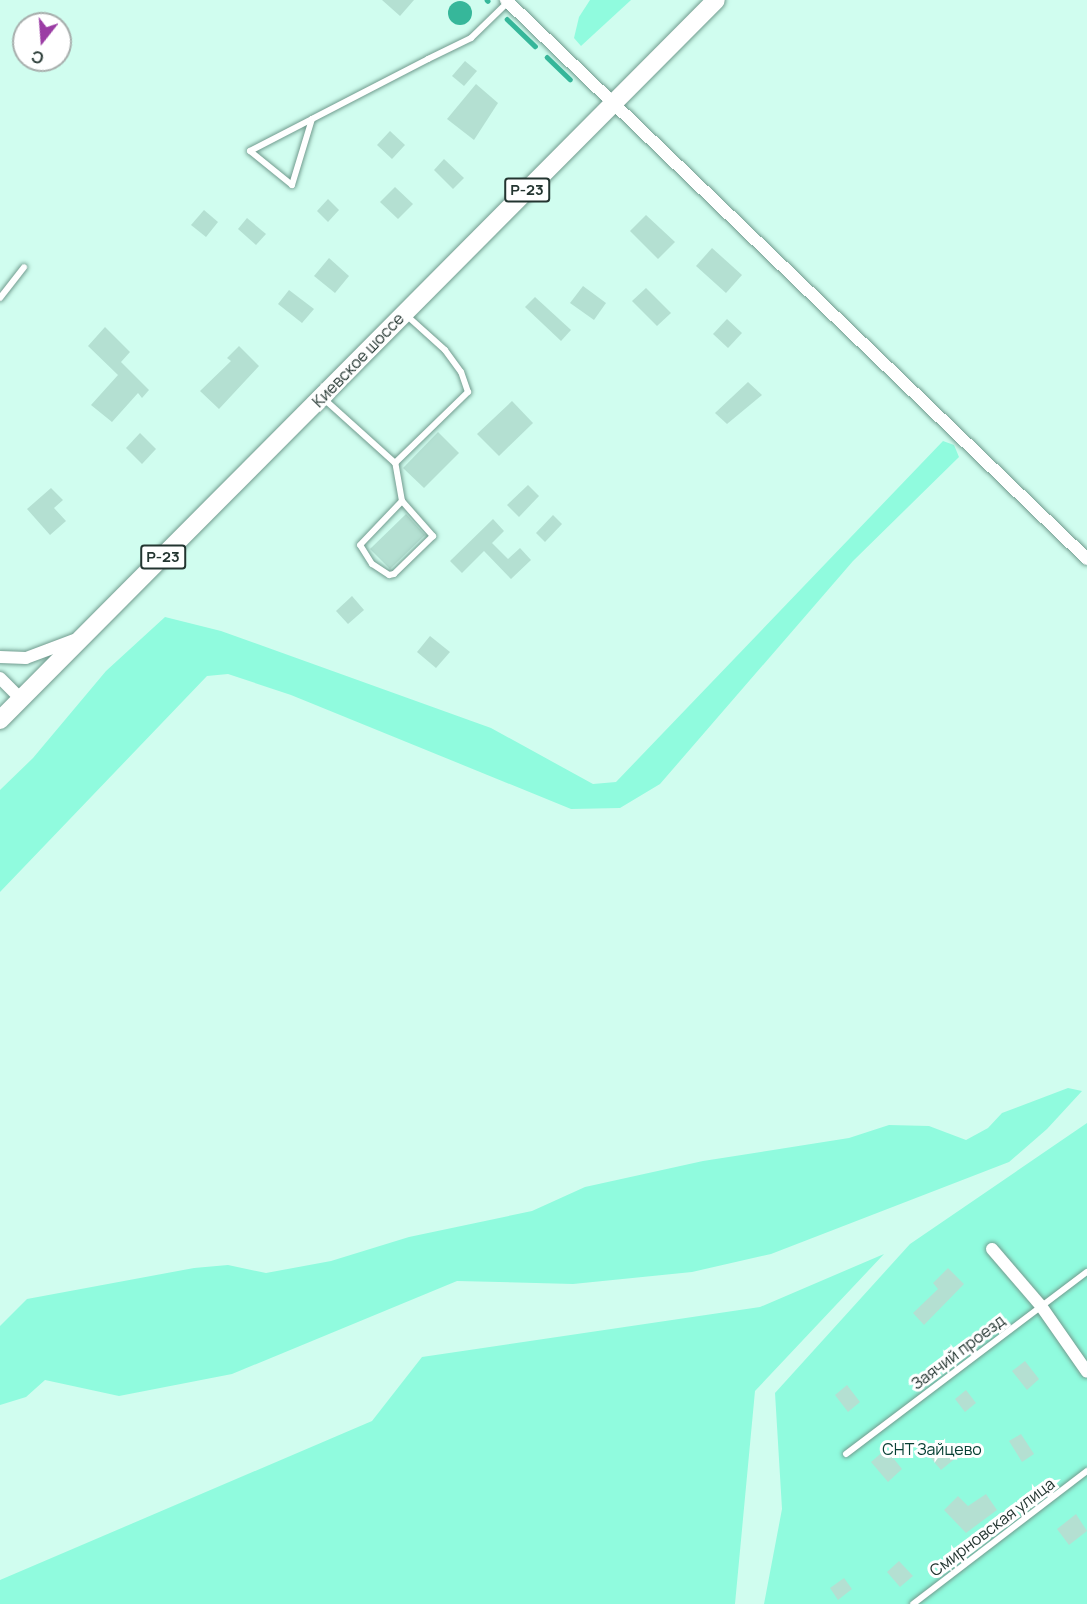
<!DOCTYPE html>
<meta charset="utf-8">
<style>
body{margin:0}
#map{position:relative;width:1087px;height:1604px;overflow:hidden;background:#d0fdef;font-family:Manrope,sans-serif}
div>[style]{position:absolute}
.green>*{inset:0;background:#90fbde}
.water>*{inset:0;background:#36b79a}
.round{border-radius:50%}
.stream>*{height:4.5px;margin:-2.25px;padding:0 2.25px;transform-origin:2.25px;border-radius:2.25px;background:#36b79a}
.building>*{inset:0;background:#b4e0d2}
.roads{filter:drop-shadow(0 0 2px #719b8e) drop-shadow(0 0 2px #719b8e)}
.lane>*{height:6px;margin:-3px;padding:0 3px;transform-origin:3px;border-radius:3px;background:#fff}
.street>*{height:12px;margin:-6px;padding:0 6px;transform-origin:6px;border-radius:6px;background:#fff}
.primary>*{height:18px;margin:-9px;padding:0 9px;transform-origin:9px;border-radius:9px;background:#fff}
span{translate:-50% -50%;white-space:nowrap;text-align:center;line-height:1.15;-webkit-text-stroke:6px #fff;paint-order:stroke}
.shield-label span{padding:2px 4px;background:#fff;border:2px solid;border-radius:4px;-webkit-text-stroke-width:0}
.shield-label{font-size:15px;color:#233530;font-weight:700}
.street-label{font-size:16px;color:#233530}
.park-label{font-size:16px;color:#074034}
.north{position:absolute;left:12px;top:12px;width:60px;height:60px;box-sizing:border-box;background:#fff;border:2px solid #a7aeac;border-radius:50%;rotate:197deg;font-size:16px;font-weight:700;line-height:24px;text-align:center;color:#233530}
.north::after{content:'';display:block;margin:auto;width:21px;height:27px;background:#9b3ca4;clip-path:polygon(50% 0,100% 100%,50% 72%,0 100%)}
</style>
<div id="map">
<div class="green">
<div style="clip-path:polygon(590px 0,631px 0,581px 46px,574px 38px,579px 17px)"></div>
<div style="clip-path:polygon(943px 441px,954px 445px,959px 457px,853px 561px,660px 784px,620px 808px,571px 809px,291px 695px,228px 674px,207px 676px,0 892px,0 790px,33px 758px,106px 671px,165px 617px,221px 631px,491px 728px,593px 784px,616px 782px)"></div>
<div style="clip-path:polygon(1068px 1088px,1082px 1091px,1047px 1129px,1009px 1162px,771px 1254px,692px 1272px,573px 1284px,457px 1281px,232px 1374px,119px 1396px,45px 1380px,26px 1397px,0 1405px,0 1326px,27px 1299px,194px 1268px,228px 1265px,266px 1273px,331px 1261px,409px 1237px,532px 1211px,585px 1187px,703px 1161px,849px 1138px,889px 1125px,929px 1126px,966px 1140px,988px 1128px,1002px 1113px)"></div>
<div style="clip-path:polygon(1087px 1123px,1087px 1604px,764px 1604px,782px 1509px,775px 1393px,910px 1244px)"></div>
<div style="clip-path:polygon(884px 1254px,755px 1391px,735px 1604px,0 1604px,0 1580px,372px 1421px,422px 1357px,760px 1307px)"></div>
</div>
<div class="water">
<div class="round" style="left:448px;top:1px;width:24px;height:24px"></div>
</div>
<div class="stream">
<div style="left:487px;top:0;width:1px;rotate:45deg"></div>
<div style="left:507px;top:19px;width:39px;rotate:44deg"></div>
<div style="left:547px;top:57px;width:32px;rotate:44deg"></div>
</div>
<div class="building">
<div style="clip-path:polygon(382px 0,414px 0,400px 16px)"></div>
<div style="clip-path:polygon(465px 61px,477px 71px,464px 86px,452px 76px)"></div>
<div style="clip-path:polygon(476px 84px,498px 103px,474px 140px,447px 119px)"></div>
<div style="clip-path:polygon(390px 131px,405px 145px,392px 159px,377px 145px)"></div>
<div style="clip-path:polygon(444px 159px,464px 178px,453px 189px,434px 170px)"></div>
<div style="clip-path:polygon(395px 187px,413px 204px,398px 219px,380px 202px)"></div>
<div style="clip-path:polygon(328px 199px,339px 210px,328px 222px,317px 211px)"></div>
<div style="clip-path:polygon(204px 210px,218px 222px,206px 237px,191px 225px)"></div>
<div style="clip-path:polygon(646px 215px,675px 242px,658px 259px,630px 231px)"></div>
<div style="clip-path:polygon(247px 218px,266px 234px,256px 245px,238px 229px)"></div>
<div style="clip-path:polygon(712px 248px,742px 275px,726px 293px,696px 266px)"></div>
<div style="clip-path:polygon(329px 258px,349px 276px,335px 293px,314px 276px)"></div>
<div style="clip-path:polygon(583px 286px,606px 303px,594px 320px,570px 303px)"></div>
<div style="clip-path:polygon(646px 288px,671px 313px,657px 326px,632px 301px)"></div>
<div style="clip-path:polygon(289px 290px,314px 309px,302px 323px,278px 304px)"></div>
<div style="clip-path:polygon(535px 297px,571px 330px,561px 341px,525px 307px)"></div>
<div style="clip-path:polygon(727px 319px,742px 333px,728px 348px,713px 334px)"></div>
<div style="clip-path:polygon(105px 327px,130px 352px,121px 362px,149px 390px,142px 398px,138px 393px,112px 422px,91px 405px,118px 375px,88px 346px)"></div>
<div style="clip-path:polygon(239px 346px,259px 366px,219px 409px,200px 391px,231px 361px,227px 358px)"></div>
<div style="clip-path:polygon(748px 382px,762px 395px,727px 424px,715px 413px)"></div>
<div style="clip-path:polygon(512px 401px,533px 423px,499px 456px,477px 434px)"></div>
<div style="clip-path:polygon(438px 432px,459px 453px,424px 488px,403px 468px)"></div>
<div style="clip-path:polygon(140px 433px,156px 449px,142px 464px,126px 448px)"></div>
<div style="clip-path:polygon(528px 485px,539px 496px,519px 517px,507px 505px)"></div>
<div style="clip-path:polygon(51px 488px,63px 500px,54px 508px,66px 521px,50px 535px,27px 509px)"></div>
<div style="clip-path:polygon(406px 514px,425px 535px,390px 569px,370px 549px)"></div>
<div style="clip-path:polygon(553px 515px,562px 524px,545px 542px,536px 533px)"></div>
<div style="clip-path:polygon(493px 519px,504px 531px,492px 543px,508px 559px,520px 548px,531px 560px,511px 579px,484px 551px,462px 573px,450px 561px)"></div>
<div style="clip-path:polygon(352px 596px,364px 610px,348px 624px,336px 611px)"></div>
<div style="clip-path:polygon(430px 636px,450px 652px,436px 668px,417px 652px)"></div>
<div style="clip-path:polygon(948px 1268px,964px 1284px,924px 1325px,913px 1313px,938px 1289px,933px 1283px)"></div>
<div style="clip-path:polygon(1025px 1361px,1039px 1379px,1027px 1390px,1012px 1371px)"></div>
<div style="clip-path:polygon(847px 1385px,860px 1402px,848px 1412px,835px 1395px)"></div>
<div style="clip-path:polygon(966px 1390px,976px 1403px,965px 1412px,955px 1399px)"></div>
<div style="clip-path:polygon(1021px 1434px,1034px 1454px,1022px 1462px,1009px 1441px)"></div>
<div style="clip-path:polygon(945px 1442px,957px 1457px,941px 1470px,929px 1456px)"></div>
<div style="clip-path:polygon(886px 1449px,902px 1469px,888px 1482px,871px 1462px)"></div>
<div style="clip-path:polygon(986px 1494px,997px 1510px,966px 1533px,944px 1510px,958px 1496px,968px 1506px)"></div>
<div style="clip-path:polygon(1076px 1514px,1087px 1531px,1069px 1545px,1057px 1529px)"></div>
<div style="clip-path:polygon(899px 1561px,913px 1576px,900px 1587px,887px 1572px)"></div>
<div style="clip-path:polygon(844px 1578px,852px 1589px,838px 1600px,830px 1588px)"></div>
</div>
<div class="roads">
<div class="lane">
<div style="left:312px;top:119px;width:69px;rotate:106.9deg"></div>
<div style="left:292px;top:185px;width:54px;rotate:-141deg"></div>
<div style="left:250px;top:151px;width:70px;rotate:-27.3deg"></div>
<div style="left:312px;top:119px;width:131px;rotate:-27.3deg"></div>
<div style="left:428px;top:59px;width:48px;rotate:-26deg"></div>
<div style="left:471px;top:38px;width:52px;rotate:-44.2deg"></div>
<div style="left:0;top:298px;width:39px;rotate:-52deg"></div>
<div style="left:324px;top:399px;width:96px;rotate:42deg"></div>
<div style="left:402px;top:501px;width:47px;rotate:48.5deg"></div>
<div style="left:433px;top:536px;width:54px;rotate:135.7deg"></div>
<div style="left:394px;top:574px;width:5px;rotate:169deg"></div>
<div style="left:389px;top:575px;width:20px;rotate:-147deg"></div>
<div style="left:372px;top:564px;width:22px;rotate:-122deg"></div>
<div style="left:360px;top:545px;width:61px;rotate:-46.3deg"></div>
<div style="left:402px;top:501px;width:39px;rotate:-100deg"></div>
<div style="left:395px;top:463px;width:102px;rotate:-44.2deg"></div>
<div style="left:468px;top:392px;width:21px;rotate:-109deg"></div>
<div style="left:461px;top:372px;width:27px;rotate:-126deg"></div>
<div style="left:445px;top:350px;width:54px;rotate:-138deg"></div>
<div style="left:846px;top:1454px;width:302px;rotate:-37.1deg"></div>
<div style="left:913px;top:1604px;width:219px;rotate:-37.4deg"></div>
</div>
<div class="street">
<div style="left:506px;top:0;width:806px;rotate:43.89deg"></div>
<div style="left:0;top:657px;width:26px;rotate:2deg"></div>
<div style="left:26px;top:658px;width:51px;rotate:-20.6deg"></div>
<div style="left:0;top:678px;width:30px;rotate:45deg"></div>
<div style="left:992px;top:1249px;width:75px;rotate:49.3deg"></div>
<div style="left:1041px;top:1306px;width:80px;rotate:55.1deg"></div>
</div>
<div class="primary">
<div style="left:0;top:720px;width:1015px;rotate:-45.16deg"></div>
</div>
</div>
<div class="shield-label">
<span style="left:527px;top:190px">Р-23</span>
<span style="left:163px;top:557px">Р-23</span>
</div>
<div class="street-label">
<span style="left:358px;top:360px;rotate:-46deg">Киевское шоссе</span>
<span style="left:958px;top:1352px;rotate:-37deg">Заячий проезд</span>
<span style="left:992px;top:1527px;rotate:-37deg">Смирновская улица</span>
</div>
<div class="park-label">
<span style="left:932px;top:1449px">СНТ Зайцево</span>
</div>
<div class="north">С</div>
</div>
